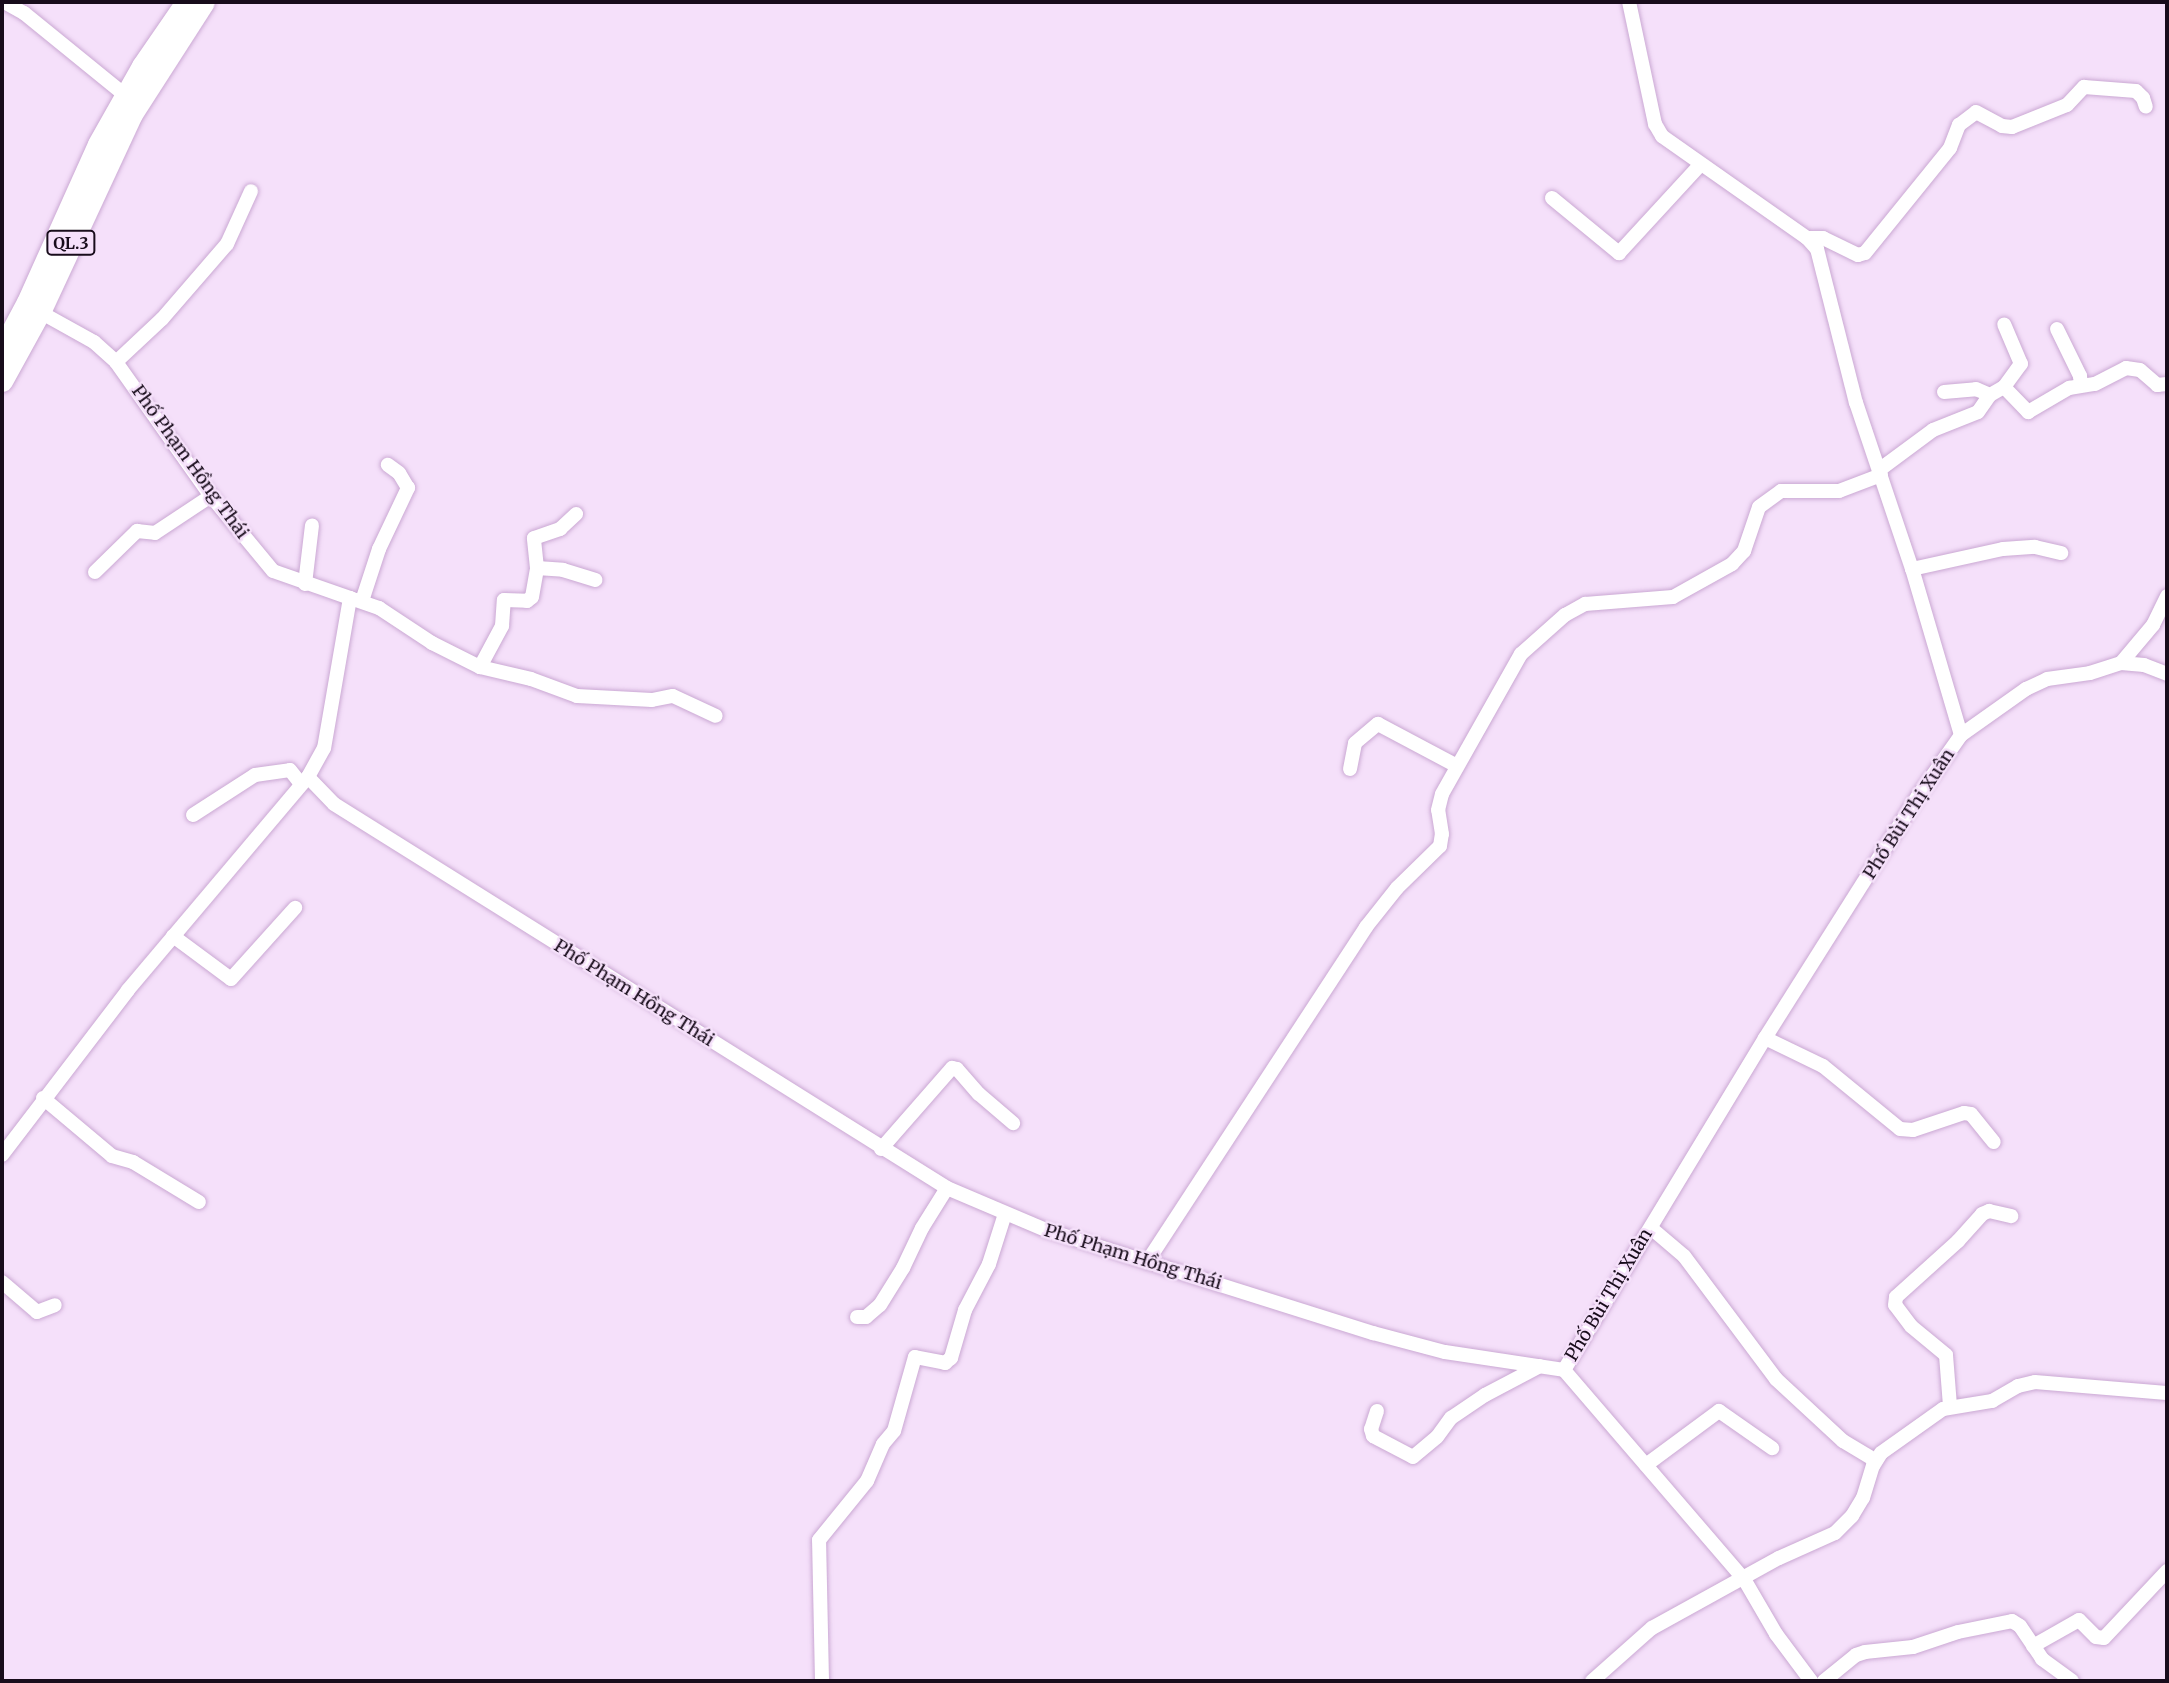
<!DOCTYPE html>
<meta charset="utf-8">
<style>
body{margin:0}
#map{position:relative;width:2169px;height:1683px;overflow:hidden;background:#f5e0fa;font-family:Merriweather,serif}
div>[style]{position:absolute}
.roads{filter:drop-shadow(0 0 2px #caa8d3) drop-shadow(0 0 2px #caa8d3)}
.minor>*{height:14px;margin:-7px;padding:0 7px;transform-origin:7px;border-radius:7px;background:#fff}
.highway>*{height:21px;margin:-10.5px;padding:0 10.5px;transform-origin:10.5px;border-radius:10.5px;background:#fff}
span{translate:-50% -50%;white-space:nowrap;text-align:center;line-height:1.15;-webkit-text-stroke:5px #f5e0fa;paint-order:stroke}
.shield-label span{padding:2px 5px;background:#f5e0fa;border:2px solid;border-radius:5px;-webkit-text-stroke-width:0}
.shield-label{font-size:16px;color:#180c1b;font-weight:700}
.street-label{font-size:18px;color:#180c1b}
.frame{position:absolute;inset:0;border:4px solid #180c1b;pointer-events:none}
</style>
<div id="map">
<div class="roads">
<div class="minor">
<div style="left:4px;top:2px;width:23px;rotate:29deg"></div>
<div style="left:24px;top:13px;width:130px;rotate:39.1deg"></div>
<div style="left:1552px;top:198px;width:87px;rotate:39.4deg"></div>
<div style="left:1619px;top:253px;width:120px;rotate:-47.4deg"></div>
<div style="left:1807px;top:238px;width:16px"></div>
<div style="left:1823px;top:238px;width:39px;rotate:26deg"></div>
<div style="left:1858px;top:255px;width:7px;rotate:-16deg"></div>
<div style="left:1865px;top:253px;width:135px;rotate:-51deg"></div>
<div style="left:1950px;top:148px;width:25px;rotate:-69deg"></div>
<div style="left:1959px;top:125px;width:21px;rotate:-37deg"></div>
<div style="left:1976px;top:112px;width:30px;rotate:28deg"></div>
<div style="left:2002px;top:126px;width:10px;rotate:6deg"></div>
<div style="left:2012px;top:127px;width:59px;rotate:-21.8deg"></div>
<div style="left:2067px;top:105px;width:25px;rotate:-47deg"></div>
<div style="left:2084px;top:87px;width:52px;rotate:4.4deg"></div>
<div style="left:2136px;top:91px;width:10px;rotate:45deg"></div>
<div style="left:2143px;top:98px;width:9px;rotate:72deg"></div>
<div style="left:40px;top:312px;width:62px;rotate:29.1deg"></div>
<div style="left:94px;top:342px;width:30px;rotate:42deg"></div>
<div style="left:116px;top:362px;width:164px;rotate:54.7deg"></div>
<div style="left:211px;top:496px;width:97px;rotate:50.4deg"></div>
<div style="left:273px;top:571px;width:82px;rotate:19.3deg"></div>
<div style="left:350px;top:598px;width:152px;rotate:99.8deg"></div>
<div style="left:324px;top:748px;width:33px;rotate:119deg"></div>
<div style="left:308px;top:777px;width:37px;rotate:46deg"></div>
<div style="left:334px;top:804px;width:723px;rotate:32.06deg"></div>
<div style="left:947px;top:1188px;width:108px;rotate:23deg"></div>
<div style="left:1046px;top:1230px;width:343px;rotate:17.5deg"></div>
<div style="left:1373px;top:1333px;width:74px;rotate:14.8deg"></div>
<div style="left:1445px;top:1352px;width:120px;rotate:8.6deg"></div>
<div style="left:2057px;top:329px;width:52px;rotate:63.9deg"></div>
<div style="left:2080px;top:376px;width:9px;rotate:84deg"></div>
<div style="left:116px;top:362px;width:63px;rotate:-43.1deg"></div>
<div style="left:162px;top:319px;width:99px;rotate:-49.1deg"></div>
<div style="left:227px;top:244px;width:58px;rotate:-65.6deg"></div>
<div style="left:2004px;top:387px;width:35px;rotate:46deg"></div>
<div style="left:2028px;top:412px;width:48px;rotate:-30.3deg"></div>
<div style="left:2069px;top:388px;width:26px;rotate:-9deg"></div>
<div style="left:2095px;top:384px;width:35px;rotate:-27deg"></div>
<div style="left:2126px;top:368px;width:14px;rotate:8deg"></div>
<div style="left:2140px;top:370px;width:23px;rotate:41deg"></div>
<div style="left:2157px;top:385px;width:10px;rotate:-6deg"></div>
<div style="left:1944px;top:392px;width:32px;rotate:-5deg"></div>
<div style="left:1976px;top:389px;width:15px;rotate:23deg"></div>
<div style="left:1879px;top:470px;width:67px;rotate:-36.5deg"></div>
<div style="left:1933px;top:430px;width:48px;rotate:-21.8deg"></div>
<div style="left:1978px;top:412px;width:21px;rotate:-55deg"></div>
<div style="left:1990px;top:395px;width:16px;rotate:-30deg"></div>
<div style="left:2004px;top:387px;width:29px;rotate:-54deg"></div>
<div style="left:2021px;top:364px;width:43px;rotate:-113deg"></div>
<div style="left:537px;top:568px;width:26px;rotate:4deg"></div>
<div style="left:563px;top:570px;width:34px;rotate:17deg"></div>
<div style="left:1912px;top:569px;width:93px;rotate:-12.4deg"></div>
<div style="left:2003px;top:549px;width:32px;rotate:-4deg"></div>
<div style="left:2035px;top:547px;width:27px;rotate:13deg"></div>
<div style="left:95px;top:572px;width:59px;rotate:-44.3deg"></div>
<div style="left:137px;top:531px;width:18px;rotate:6deg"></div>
<div style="left:155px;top:533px;width:67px;rotate:-33.5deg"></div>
<div style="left:305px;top:584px;width:59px;rotate:-83.2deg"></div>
<div style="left:350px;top:598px;width:31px;rotate:19deg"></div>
<div style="left:379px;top:608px;width:64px;rotate:33.4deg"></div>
<div style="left:432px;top:643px;width:54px;rotate:26.6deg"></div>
<div style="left:480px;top:667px;width:52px;rotate:13.2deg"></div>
<div style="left:531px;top:679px;width:49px;rotate:20.3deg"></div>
<div style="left:577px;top:696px;width:75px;rotate:3.1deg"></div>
<div style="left:652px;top:700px;width:21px;rotate:-11deg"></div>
<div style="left:673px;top:696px;width:47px;rotate:24.9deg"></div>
<div style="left:362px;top:601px;width:55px;rotate:-71.9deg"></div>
<div style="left:379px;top:549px;width:68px;rotate:-64.6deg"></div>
<div style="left:408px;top:488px;width:17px;rotate:-121deg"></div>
<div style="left:399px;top:473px;width:14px;rotate:-144deg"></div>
<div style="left:2121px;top:663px;width:50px;rotate:-49.9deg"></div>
<div style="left:2153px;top:625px;width:32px;rotate:-64deg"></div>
<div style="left:480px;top:667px;width:47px;rotate:-61.8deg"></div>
<div style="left:502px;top:626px;width:26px;rotate:-86deg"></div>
<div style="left:504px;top:600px;width:23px;rotate:2deg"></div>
<div style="left:527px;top:601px;width:6px;rotate:-39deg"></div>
<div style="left:532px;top:597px;width:29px;rotate:-80deg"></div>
<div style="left:537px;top:568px;width:30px;rotate:-96deg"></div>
<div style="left:534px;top:538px;width:28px;rotate:-19deg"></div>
<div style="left:560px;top:529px;width:22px;rotate:-43deg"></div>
<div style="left:1961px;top:735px;width:80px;rotate:-35.3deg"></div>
<div style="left:2026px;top:689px;width:23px;rotate:-25deg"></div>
<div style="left:2047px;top:679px;width:43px;rotate:-7.9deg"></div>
<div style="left:2090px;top:673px;width:33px;rotate:-18deg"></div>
<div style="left:2121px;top:663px;width:23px;rotate:5deg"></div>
<div style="left:2144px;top:665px;width:25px;rotate:21deg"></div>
<div style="left:1350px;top:769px;width:26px;rotate:-79deg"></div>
<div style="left:1355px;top:743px;width:30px;rotate:-40deg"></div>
<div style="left:1378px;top:724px;width:89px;rotate:28deg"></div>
<div style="left:193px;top:815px;width:74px;rotate:-32.8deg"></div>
<div style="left:255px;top:775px;width:35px;rotate:-8deg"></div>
<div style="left:290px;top:770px;width:18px;rotate:52deg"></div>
<div style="left:173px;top:936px;width:72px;rotate:36.6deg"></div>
<div style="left:231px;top:979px;width:96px;rotate:-48deg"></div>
<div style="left:1765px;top:1038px;width:64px;rotate:25.8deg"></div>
<div style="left:1823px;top:1066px;width:99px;rotate:39.3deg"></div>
<div style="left:1900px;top:1129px;width:13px;rotate:4deg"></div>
<div style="left:1913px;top:1130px;width:54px;rotate:-18.4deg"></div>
<div style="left:1964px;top:1113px;width:7px;rotate:8deg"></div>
<div style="left:1971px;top:1114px;width:36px;rotate:51deg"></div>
<div style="left:43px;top:1098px;width:90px;rotate:40deg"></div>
<div style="left:112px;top:1156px;width:22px;rotate:16deg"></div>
<div style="left:133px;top:1162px;width:77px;rotate:31.2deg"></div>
<div style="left:881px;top:1149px;width:108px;rotate:-48.8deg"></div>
<div style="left:952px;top:1068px;width:5px;rotate:11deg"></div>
<div style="left:957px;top:1069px;width:33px;rotate:49deg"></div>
<div style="left:979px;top:1094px;width:45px;rotate:40.5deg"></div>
<div style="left:2px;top:1155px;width:208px;rotate:-52.6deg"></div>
<div style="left:128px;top:990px;width:279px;rotate:-49.8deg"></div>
<div style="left:1651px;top:1228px;width:43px;rotate:40.3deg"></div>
<div style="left:1684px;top:1256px;width:154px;rotate:53.2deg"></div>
<div style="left:1776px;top:1379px;width:91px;rotate:42.8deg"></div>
<div style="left:1843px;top:1441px;width:37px;rotate:31deg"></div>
<div style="left:1147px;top:1262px;width:400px;rotate:-56.8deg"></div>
<div style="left:1366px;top:927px;width:50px;rotate:-51.5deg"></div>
<div style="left:1397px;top:888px;width:60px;rotate:-44.3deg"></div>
<div style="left:1440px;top:846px;width:12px;rotate:-81deg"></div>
<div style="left:1442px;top:834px;width:24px;rotate:-99deg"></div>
<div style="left:1438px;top:810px;width:16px;rotate:-76deg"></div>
<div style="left:1442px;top:794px;width:161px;rotate:-60.6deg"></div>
<div style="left:1521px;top:654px;width:59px;rotate:-41.6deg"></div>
<div style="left:1565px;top:615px;width:23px;rotate:-29deg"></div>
<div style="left:1585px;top:604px;width:88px;rotate:-4.5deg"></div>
<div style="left:1673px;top:597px;width:68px;rotate:-29.2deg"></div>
<div style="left:1732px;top:564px;width:18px;rotate:-47deg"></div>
<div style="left:1744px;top:551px;width:46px;rotate:-71.2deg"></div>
<div style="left:1759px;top:507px;width:27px;rotate:-36deg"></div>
<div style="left:1781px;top:491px;width:58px"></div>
<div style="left:1839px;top:491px;width:45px;rotate:-20.9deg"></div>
<div style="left:2px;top:1282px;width:46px;rotate:40.6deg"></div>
<div style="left:37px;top:1312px;width:19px;rotate:-21deg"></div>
<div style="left:857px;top:1317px;width:9px"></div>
<div style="left:866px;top:1317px;width:18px;rotate:-41deg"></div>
<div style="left:880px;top:1305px;width:44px;rotate:-58.1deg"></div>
<div style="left:903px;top:1268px;width:44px;rotate:-64.6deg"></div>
<div style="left:922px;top:1228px;width:47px;rotate:-58deg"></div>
<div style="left:1564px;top:1370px;width:388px;rotate:-58.8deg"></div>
<div style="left:1765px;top:1038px;width:286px;rotate:-57.7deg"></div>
<div style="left:1918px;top:796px;width:75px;rotate:-54.8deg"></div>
<div style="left:1961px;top:735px;width:173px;rotate:-106.4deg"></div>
<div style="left:1912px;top:569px;width:175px;rotate:-108.6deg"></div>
<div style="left:1856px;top:403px;width:159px;rotate:-104.2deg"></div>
<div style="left:1817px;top:249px;width:15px;rotate:-132deg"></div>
<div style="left:1807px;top:238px;width:177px;rotate:-144.9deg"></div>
<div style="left:1662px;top:136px;width:14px;rotate:-120deg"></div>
<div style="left:1655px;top:124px;width:125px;rotate:-102deg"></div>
<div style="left:1564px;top:1370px;width:276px;rotate:49.3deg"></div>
<div style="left:1744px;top:1579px;width:64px;rotate:59.8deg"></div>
<div style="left:1776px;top:1634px;width:59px;rotate:53.3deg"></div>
<div style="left:1950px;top:1406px;width:51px;rotate:-94.5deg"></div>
<div style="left:1946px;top:1355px;width:45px;rotate:-140.4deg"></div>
<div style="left:1911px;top:1326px;width:26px;rotate:-127deg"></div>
<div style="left:1895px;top:1305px;width:8px;rotate:-83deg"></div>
<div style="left:1896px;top:1297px;width:84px;rotate:-42.1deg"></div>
<div style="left:1958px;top:1241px;width:36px;rotate:-48deg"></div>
<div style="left:1982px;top:1214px;width:8px;rotate:-23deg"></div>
<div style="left:1989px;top:1211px;width:23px;rotate:13deg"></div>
<div style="left:1377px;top:1411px;width:19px;rotate:108deg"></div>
<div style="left:1371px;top:1429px;width:7px;rotate:74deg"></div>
<div style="left:1373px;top:1436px;width:45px;rotate:27.7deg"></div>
<div style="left:1413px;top:1457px;width:31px;rotate:-40deg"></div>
<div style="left:1437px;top:1437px;width:24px;rotate:-54deg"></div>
<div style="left:1451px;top:1418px;width:41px;rotate:-34.1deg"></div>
<div style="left:1485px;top:1395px;width:62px;rotate:-27.8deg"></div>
<div style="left:1646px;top:1465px;width:91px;rotate:-36.5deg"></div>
<div style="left:1719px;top:1411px;width:65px;rotate:34.9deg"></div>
<div style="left:2033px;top:1646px;width:53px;rotate:-29.5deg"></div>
<div style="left:2079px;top:1620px;width:24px;rotate:45deg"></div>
<div style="left:2096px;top:1637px;width:8px;rotate:7deg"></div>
<div style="left:2104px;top:1638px;width:92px;rotate:-46.8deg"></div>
<div style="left:822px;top:1681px;width:141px;rotate:-91.2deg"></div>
<div style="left:819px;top:1540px;width:76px;rotate:-50.9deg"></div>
<div style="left:867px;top:1481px;width:40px;rotate:-66.6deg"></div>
<div style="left:883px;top:1444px;width:17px;rotate:-50deg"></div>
<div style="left:894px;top:1431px;width:77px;rotate:-74.2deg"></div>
<div style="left:915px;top:1357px;width:31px;rotate:11deg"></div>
<div style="left:945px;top:1363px;width:8px;rotate:-40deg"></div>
<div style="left:951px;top:1358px;width:50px;rotate:-73.7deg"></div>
<div style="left:965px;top:1310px;width:52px;rotate:-62.4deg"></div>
<div style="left:989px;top:1264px;width:52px;rotate:-72.3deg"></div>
<div style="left:1592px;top:1681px;width:80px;rotate:-41.5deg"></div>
<div style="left:1652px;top:1628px;width:145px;rotate:-28.9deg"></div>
<div style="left:1779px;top:1558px;width:61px;rotate:-24.1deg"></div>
<div style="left:1835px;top:1533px;width:24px;rotate:-45deg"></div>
<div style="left:1852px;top:1516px;width:21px;rotate:-59deg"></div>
<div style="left:1863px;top:1498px;width:34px;rotate:-73deg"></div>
<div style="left:1873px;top:1466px;width:15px;rotate:-58deg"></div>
<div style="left:1881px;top:1453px;width:76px;rotate:-35.4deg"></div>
<div style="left:1943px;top:1409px;width:50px;rotate:-9.3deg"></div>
<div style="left:1992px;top:1401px;width:30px;rotate:-30deg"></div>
<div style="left:2018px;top:1386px;width:17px;rotate:-13deg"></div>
<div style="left:2035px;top:1382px;width:132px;rotate:4.8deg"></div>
<div style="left:1824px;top:1681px;width:41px;rotate:-39.1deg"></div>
<div style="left:1856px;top:1655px;width:9px;rotate:-18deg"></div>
<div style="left:1865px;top:1652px;width:48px;rotate:-5.9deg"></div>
<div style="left:1913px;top:1647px;width:47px;rotate:-18.4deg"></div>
<div style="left:1958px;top:1632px;width:55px;rotate:-11.5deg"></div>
<div style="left:2012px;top:1621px;width:9px;rotate:32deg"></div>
<div style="left:2020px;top:1626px;width:40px;rotate:56deg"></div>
<div style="left:2042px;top:1659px;width:37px;rotate:36deg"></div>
</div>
<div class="highway">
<div style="left:2px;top:349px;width:53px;rotate:-62deg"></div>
<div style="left:27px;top:302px;width:173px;rotate:-65.8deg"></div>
<div style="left:98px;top:144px;width:90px;rotate:-60.6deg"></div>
<div style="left:142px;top:66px;width:78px;rotate:-55.5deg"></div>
<div style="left:2px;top:381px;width:79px;rotate:-61.2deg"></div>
<div style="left:40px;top:312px;width:218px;rotate:-65.1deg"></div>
<div style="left:132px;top:114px;width:133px;rotate:-57.3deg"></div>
</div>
</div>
<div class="shield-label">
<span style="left:71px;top:243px">QL.3</span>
</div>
<div class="street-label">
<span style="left:190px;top:462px;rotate:54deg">Phố Phạm Hồng Thái</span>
<span style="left:1909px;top:814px;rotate:-57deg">Phố Bùi Thị Xuân</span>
<span style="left:634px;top:993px;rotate:32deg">Phố Phạm Hồng Thái</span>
<span style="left:1133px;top:1257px;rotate:17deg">Phố Phạm Hồng Thái</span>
<span style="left:1609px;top:1295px;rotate:-59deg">Phố Bùi Thị Xuân</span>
</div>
<div class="frame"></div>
</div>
